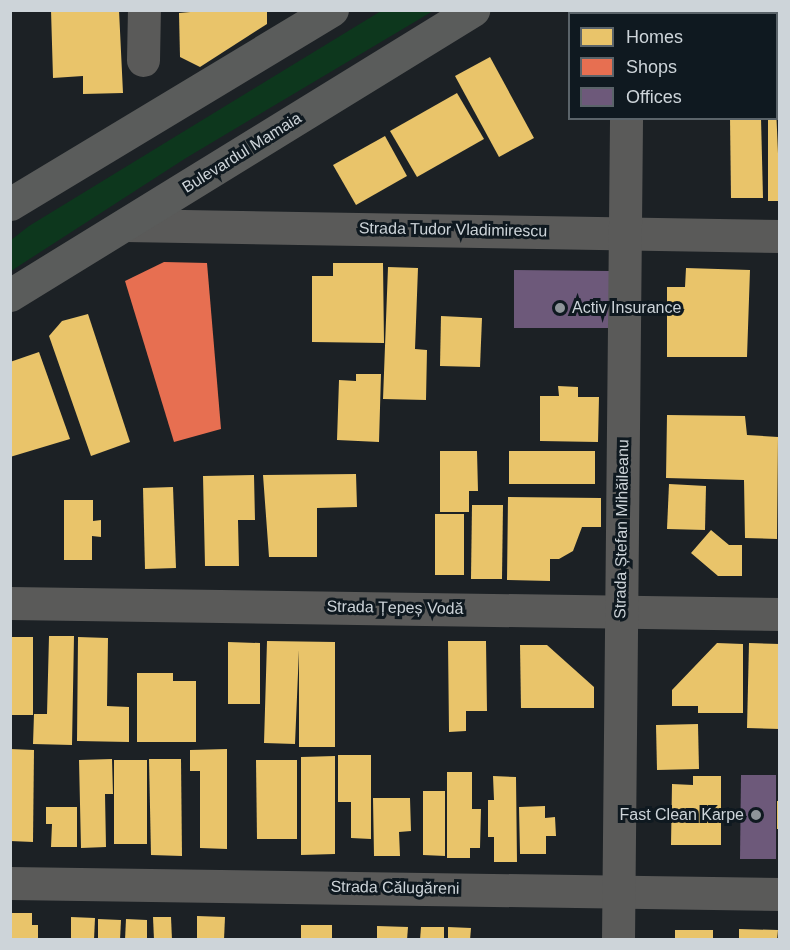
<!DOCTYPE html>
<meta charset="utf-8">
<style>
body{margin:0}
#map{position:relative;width:790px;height:950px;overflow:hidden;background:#1c2125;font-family:Helvetica,sans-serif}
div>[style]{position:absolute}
.green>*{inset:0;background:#0d371d}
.homes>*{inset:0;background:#e9c46a}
.shops>*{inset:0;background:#e76f51}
.offices>*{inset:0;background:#6d597a}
.minor>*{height:33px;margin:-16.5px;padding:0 16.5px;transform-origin:16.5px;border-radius:16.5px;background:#5a5a59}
.major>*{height:33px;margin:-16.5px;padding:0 16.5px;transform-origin:16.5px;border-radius:16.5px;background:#5a5c5b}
.dots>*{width:16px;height:16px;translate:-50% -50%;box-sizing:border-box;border:3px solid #0f1920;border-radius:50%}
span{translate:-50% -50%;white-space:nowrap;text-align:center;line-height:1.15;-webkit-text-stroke:6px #0f1920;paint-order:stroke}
.street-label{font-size:16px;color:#cdd4d9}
.poi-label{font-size:16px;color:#cdd4d9}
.left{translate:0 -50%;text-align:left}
.right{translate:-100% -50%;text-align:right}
.frame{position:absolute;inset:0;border:12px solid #cdd4d9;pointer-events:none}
.legend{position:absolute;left:568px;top:12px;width:210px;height:108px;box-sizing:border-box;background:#0f1920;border:2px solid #5b646a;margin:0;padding:8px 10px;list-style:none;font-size:18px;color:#cdd4d9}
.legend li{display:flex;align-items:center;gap:12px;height:30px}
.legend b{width:30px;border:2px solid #5b646a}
</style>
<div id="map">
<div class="green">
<div style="clip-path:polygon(381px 11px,433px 11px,186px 158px,11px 271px,11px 240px,29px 226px)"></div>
</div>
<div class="homes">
<div style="clip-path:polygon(51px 10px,119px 10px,123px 93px,83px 94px,83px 76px,53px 78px)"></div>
<div style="clip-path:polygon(213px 10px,267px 10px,267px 24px,200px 67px,180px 57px,179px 13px)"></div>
<div style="clip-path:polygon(672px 10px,752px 10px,752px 14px,672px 14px)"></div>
<div style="clip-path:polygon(490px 57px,534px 138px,499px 157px,455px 76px)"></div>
<div style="clip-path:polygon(457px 93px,484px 139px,417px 177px,390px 131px)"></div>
<div style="clip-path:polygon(776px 106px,780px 201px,768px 201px,768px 118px,776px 118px)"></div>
<div style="clip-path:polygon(730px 118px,761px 118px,763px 198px,731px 198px)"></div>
<div style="clip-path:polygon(385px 136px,407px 176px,356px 205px,333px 165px)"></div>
<div style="clip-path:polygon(333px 263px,383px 263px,384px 343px,312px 342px,312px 276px,333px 276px)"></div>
<div style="clip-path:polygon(388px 267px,418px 268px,415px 349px,427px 350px,426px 400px,383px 399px)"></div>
<div style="clip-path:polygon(686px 268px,750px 270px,747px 357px,667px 357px,667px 287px,685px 287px)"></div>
<div style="clip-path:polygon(88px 314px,130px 442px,91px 456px,49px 336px,62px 321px)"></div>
<div style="clip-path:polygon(441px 316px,482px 318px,480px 367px,440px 366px)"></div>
<div style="clip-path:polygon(39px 352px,70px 439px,10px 457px,10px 362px)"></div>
<div style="clip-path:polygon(356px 374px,381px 374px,379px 442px,337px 440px,339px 380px,356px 381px)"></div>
<div style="clip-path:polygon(558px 386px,578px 387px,578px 397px,599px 397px,598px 442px,540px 441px,540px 396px,559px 396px)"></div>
<div style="clip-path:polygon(667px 415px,745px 416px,747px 435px,778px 437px,777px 539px,745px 538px,744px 480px,666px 478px)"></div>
<div style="clip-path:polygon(440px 451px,477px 451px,478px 491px,469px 491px,469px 512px,440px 512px)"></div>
<div style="clip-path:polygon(509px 451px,595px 451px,595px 484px,509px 484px)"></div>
<div style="clip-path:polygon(356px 474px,357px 507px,317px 508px,317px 557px,269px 557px,263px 475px)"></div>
<div style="clip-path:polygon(254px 475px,255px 520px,238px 520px,239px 566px,205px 566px,203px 476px)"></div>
<div style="clip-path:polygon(669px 484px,706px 486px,705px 530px,667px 529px)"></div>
<div style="clip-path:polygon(173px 487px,176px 568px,145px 569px,143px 488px)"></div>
<div style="clip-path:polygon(508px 497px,601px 498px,601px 527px,582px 527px,573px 551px,559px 559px,550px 559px,550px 581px,507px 580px)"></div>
<div style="clip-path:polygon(64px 500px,93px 500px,93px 521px,101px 520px,101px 537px,92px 536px,92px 560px,64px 560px)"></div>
<div style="clip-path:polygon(472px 505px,503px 505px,502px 579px,471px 579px)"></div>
<div style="clip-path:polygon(435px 514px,464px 514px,464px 575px,435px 575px)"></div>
<div style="clip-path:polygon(711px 530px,729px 545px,742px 545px,742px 576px,718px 576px,691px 553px)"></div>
<div style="clip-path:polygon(49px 636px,74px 636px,72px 745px,33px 744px,34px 714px,47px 714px)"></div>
<div style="clip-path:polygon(10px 637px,33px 637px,33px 715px,10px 715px)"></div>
<div style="clip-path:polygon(78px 637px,108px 638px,107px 706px,129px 707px,129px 742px,77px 741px)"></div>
<div style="clip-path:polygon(267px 641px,335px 642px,335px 747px,299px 747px,299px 650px,295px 744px,264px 743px)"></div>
<div style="clip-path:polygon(448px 641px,486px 641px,487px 711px,466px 711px,466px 731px,449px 732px)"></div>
<div style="clip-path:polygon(228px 642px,260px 643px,260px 704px,228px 704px)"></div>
<div style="clip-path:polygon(717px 643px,743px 644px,743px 713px,698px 713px,698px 706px,672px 706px,672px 690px)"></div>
<div style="clip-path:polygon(749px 643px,780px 644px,780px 729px,747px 728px)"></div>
<div style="clip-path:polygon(520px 645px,547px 645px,594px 687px,594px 708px,521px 708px)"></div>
<div style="clip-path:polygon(137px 673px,173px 673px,173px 681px,196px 681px,196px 742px,137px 742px)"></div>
<div style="clip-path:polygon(698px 724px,699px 769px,657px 770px,656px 725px)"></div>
<div style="clip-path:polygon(10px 749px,34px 750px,33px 842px,10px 841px)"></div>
<div style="clip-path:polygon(227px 749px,227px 849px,200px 848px,200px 771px,190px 771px,190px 750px)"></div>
<div style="clip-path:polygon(338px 755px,371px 755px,371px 839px,351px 838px,351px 802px,338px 802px)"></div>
<div style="clip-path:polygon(335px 756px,335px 854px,301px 855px,301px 757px)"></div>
<div style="clip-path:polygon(112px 759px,113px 794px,105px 794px,106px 847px,81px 848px,79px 760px)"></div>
<div style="clip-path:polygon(149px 759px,181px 759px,182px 856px,151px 855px)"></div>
<div style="clip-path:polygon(114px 760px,147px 760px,147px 844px,114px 844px)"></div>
<div style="clip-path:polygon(256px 760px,297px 760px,297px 839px,257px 839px)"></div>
<div style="clip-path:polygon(447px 772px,472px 772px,472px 809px,481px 809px,480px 848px,470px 848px,470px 858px,447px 858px)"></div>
<div style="clip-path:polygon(493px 776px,516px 777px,517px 862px,494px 862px,494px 837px,488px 837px,488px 800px,494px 800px)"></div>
<div style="clip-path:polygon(693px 776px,721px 776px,721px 845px,671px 845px,672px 784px,693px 785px)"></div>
<div style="clip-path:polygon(423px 791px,445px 791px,445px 856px,423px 855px)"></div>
<div style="clip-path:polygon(373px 798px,410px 798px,411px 831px,399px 832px,400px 856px,374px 856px)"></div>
<div style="clip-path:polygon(777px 801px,780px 801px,780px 829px,777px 829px)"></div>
<div style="clip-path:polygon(545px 806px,545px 818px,555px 817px,556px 836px,546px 836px,546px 854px,520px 854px,519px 807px)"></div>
<div style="clip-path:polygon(46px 807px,77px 807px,77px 847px,51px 847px,52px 824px,46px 824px)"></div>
<div style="clip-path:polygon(10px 913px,32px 913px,32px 925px,38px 925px,38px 940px,10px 940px)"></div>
<div style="clip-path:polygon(197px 916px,225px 917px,224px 940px,197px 940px)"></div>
<div style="clip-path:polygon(71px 917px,95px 918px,94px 940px,71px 940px)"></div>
<div style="clip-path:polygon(153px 917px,171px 917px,172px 940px,154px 940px)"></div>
<div style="clip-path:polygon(98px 919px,121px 920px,120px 940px,98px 940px)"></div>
<div style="clip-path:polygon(126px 919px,147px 920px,147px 940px,125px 940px)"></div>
<div style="clip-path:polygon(301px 925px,332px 925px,332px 940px,301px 940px)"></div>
<div style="clip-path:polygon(377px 926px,408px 927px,407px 940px,377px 940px)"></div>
<div style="clip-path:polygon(421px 927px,444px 927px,444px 940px,420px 940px)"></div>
<div style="clip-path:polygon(448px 927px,471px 928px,470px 940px,448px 940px)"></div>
<div style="clip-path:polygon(739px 929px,778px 930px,777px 940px,739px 940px)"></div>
<div style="clip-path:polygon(675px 930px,713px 930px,713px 940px,675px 940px)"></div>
</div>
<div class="shops">
<div style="clip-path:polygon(164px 262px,207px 263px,221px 429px,174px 442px,125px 281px)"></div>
</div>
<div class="offices">
<div style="clip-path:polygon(514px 270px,610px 271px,610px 328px,514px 328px)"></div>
<div style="clip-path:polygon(741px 775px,776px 775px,776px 859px,740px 859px)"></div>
</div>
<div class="minor">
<div style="left:626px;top:14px;width:4px;rotate:-90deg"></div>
<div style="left:143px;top:60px;width:50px;rotate:-88.9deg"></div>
<div style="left:126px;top:225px;width:654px;rotate:0.96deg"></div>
<div style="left:10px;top:603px;width:770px;rotate:0.82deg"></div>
<div style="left:10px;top:883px;width:770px;rotate:0.82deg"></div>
<div style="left:618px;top:940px;width:822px;rotate:-89.44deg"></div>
</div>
<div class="major">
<div style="left:10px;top:204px;width:376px;rotate:-31.1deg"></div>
<div style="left:10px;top:295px;width:544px;rotate:-31.61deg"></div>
</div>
<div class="dots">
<div style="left:560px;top:308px;background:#8f959a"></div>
<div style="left:756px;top:815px;background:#8f959a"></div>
</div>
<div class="street-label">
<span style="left:242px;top:153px;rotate:-32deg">Bulevardul Mamaia</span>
<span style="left:453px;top:230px;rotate:1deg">Strada Tudor Vladimirescu</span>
<span style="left:622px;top:529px;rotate:-89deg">Strada Ștefan Mihăileanu</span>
<span style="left:395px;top:608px;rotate:1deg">Strada Țepeș Vodă</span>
<span style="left:395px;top:888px;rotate:1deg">Strada Călugăreni</span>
</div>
<div class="poi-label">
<span class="left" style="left:572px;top:308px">Activ Insurance</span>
<span class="right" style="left:744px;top:815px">Fast Clean Karpe</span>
</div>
<div class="frame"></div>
<ul class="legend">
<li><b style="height:16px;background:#e9c46a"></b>Homes</li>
<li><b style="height:16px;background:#e76f51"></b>Shops</li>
<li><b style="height:16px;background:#6d597a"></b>Offices</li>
</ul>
</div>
